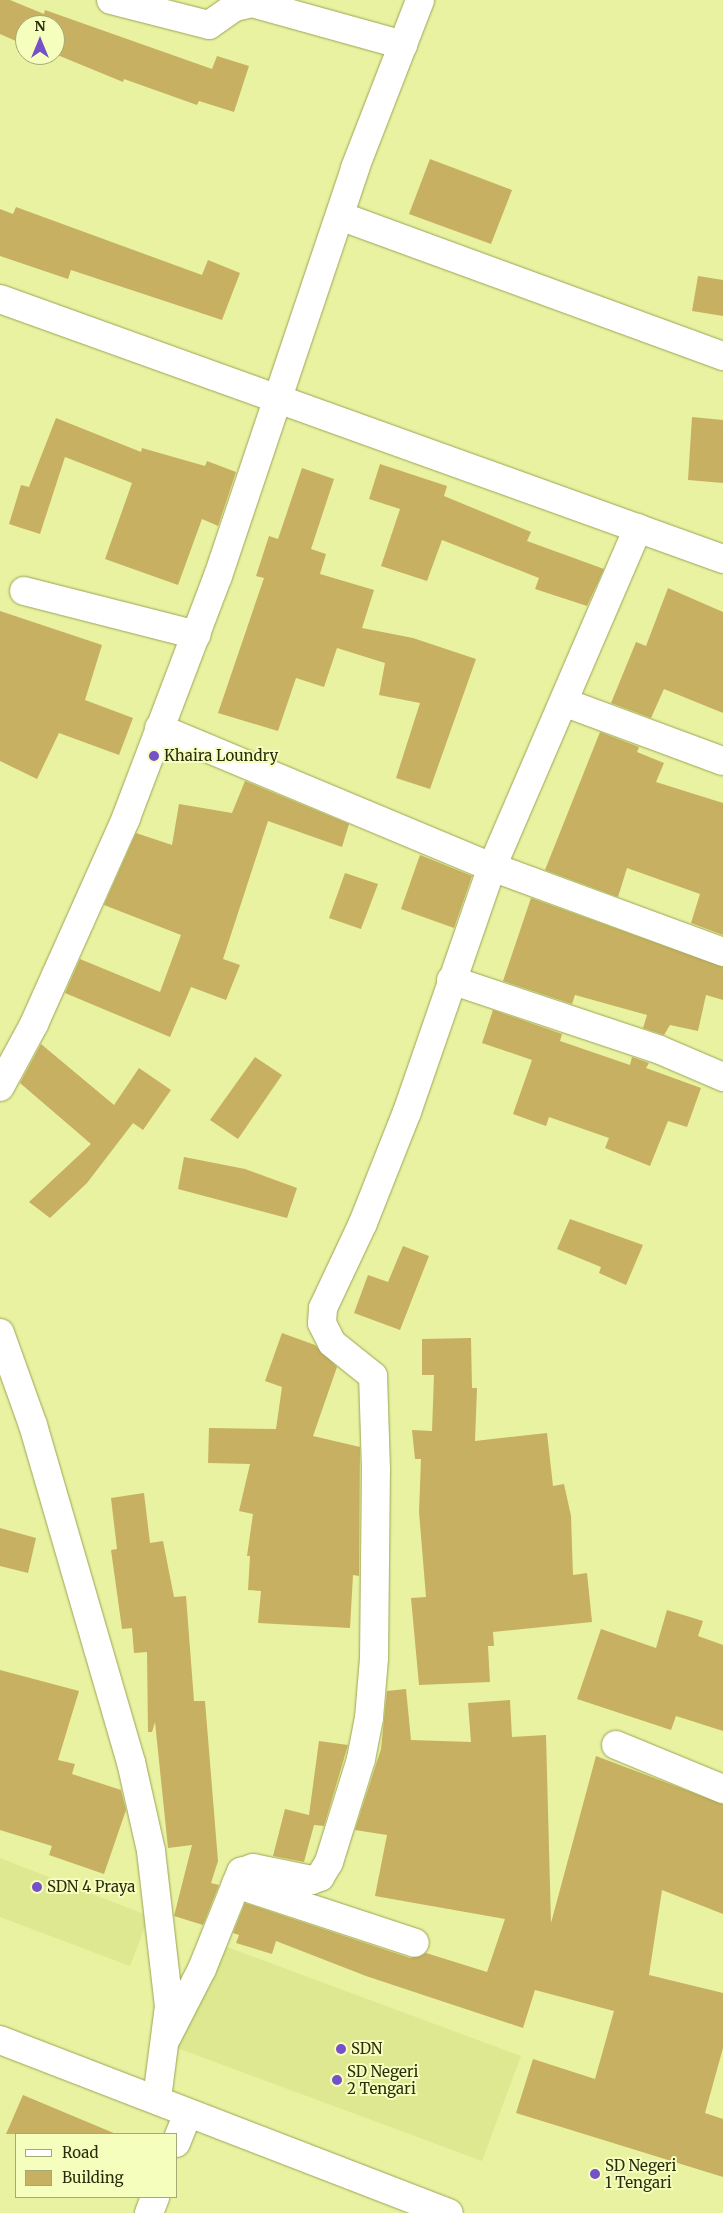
<!DOCTYPE html>
<style>
body{margin:0}
#map{position:relative;width:723px;height:2213px;overflow:hidden;background:#e9f2a1;font-family:Merriweather,serif}
div>[style]{position:absolute}
.built>*{inset:0;background:#dee890}
.building>*{inset:0;background:#c7b061}
.roads{filter:drop-shadow(0 0 1px #9ca455) drop-shadow(0 0 1px #9ca455)}
.minor>*{height:28px;margin:-14px;padding:0 14px;transform-origin:14px;border-radius:14px;background:#fff}
.dots>*{width:14px;height:14px;translate:-50% -50%;box-sizing:border-box;border:2px solid #f6febe;border-radius:50%}
span{translate:-50% -50%;white-space:nowrap;text-align:center;line-height:1.15;-webkit-text-stroke:4px #f6febe;paint-order:stroke}
.poi-label{font-size:15px;color:#2a2d0b}
.left{translate:0 -50%;text-align:left}
.legend{position:absolute;left:15px;top:2133px;width:162px;height:65px;box-sizing:border-box;background:#f6febe;border:1px solid #a4aa76;margin:0;padding:6px 9px;list-style:none;font-size:15px;color:#2a2d0b}
.legend li{display:flex;align-items:center;gap:10px;height:25px}
.legend b{width:25px;border:1px solid #a4aa76}
.north{position:absolute;left:15px;top:15px;width:50px;height:50px;box-sizing:border-box;background:#f6febe;border:1px solid #a4aa76;border-radius:50%;rotate:0deg;font-size:14px;font-weight:700;line-height:20px;text-align:center;color:#2a2d0b}
.north::after{content:'';display:block;margin:auto;width:18px;height:22px;background:#7550c9;clip-path:polygon(50% 0,100% 100%,50% 72%,0 100%)}
</style>
<div id="map">
<div class="built">
<div style="clip-path:polygon(0 1858px,149px 1916px,130px 1966px,0 1917px)"></div>
<div style="clip-path:polygon(200px 1937px,521px 2056px,482px 2161px,161px 2042px)"></div>
</div>
<div class="building">
<div style="clip-path:polygon(0 0,10px 0,44px 14px,45px 10px,212px 69px,217px 56px,249px 66px,234px 112px,199px 101px,197px 105px,124px 79px,123px 82px,55px 54px,55px 25px,25px 25px,25px 45px,0 34px)"></div>
<div style="clip-path:polygon(430px 159px,512px 190px,491px 244px,409px 214px)"></div>
<div style="clip-path:polygon(16px 207px,202px 275px,208px 260px,240px 273px,222px 320px,71px 270px,68px 279px,0 256px,0 209px,13px 214px)"></div>
<div style="clip-path:polygon(698px 276px,723px 280px,723px 316px,692px 311px)"></div>
<div style="clip-path:polygon(692px 417px,723px 420px,723px 483px,688px 480px)"></div>
<div style="clip-path:polygon(56px 418px,141px 452px,142px 448px,205px 466px,207px 461px,236px 472px,218px 526px,202px 519px,178px 585px,105px 559px,132px 483px,65px 457px,40px 534px,9px 524px,21px 485px,29px 487px)"></div>
<div style="clip-path:polygon(380px 464px,447px 486px,444px 496px,531px 532px,527px 541px,604px 569px,587px 606px,535px 589px,539px 578px,442px 540px,427px 581px,381px 566px,400px 509px,369px 499px)"></div>
<div style="clip-path:polygon(302px 468px,334px 479px,311px 549px,326px 554px,320px 574px,374px 590px,362px 628px,413px 638px,476px 659px,430px 789px,396px 778px,420px 703px,379px 695px,385px 663px,337px 648px,324px 687px,296px 678px,278px 731px,218px 713px,264px 578px,256px 576px,269px 536px,278px 539px)"></div>
<div style="clip-path:polygon(668px 588px,723px 612px,723px 713px,664px 689px,651px 718px,611px 703px,636px 642px,646px 646px)"></div>
<div style="clip-path:polygon(0 611px,102px 645px,85px 700px,133px 718px,119px 755px,59px 733px,37px 779px,0 761px)"></div>
<div style="clip-path:polygon(600px 732px,639px 747px,637px 752px,664px 763px,656px 782px,723px 803px,723px 935px,691px 923px,700px 894px,627px 868px,618px 897px,545px 870px)"></div>
<div style="clip-path:polygon(245px 781px,349px 824px,342px 847px,268px 821px,223px 959px,240px 965px,226px 1000px,191px 987px,170px 1037px,65px 993px,80px 959px,160px 992px,181px 935px,104px 905px,136px 833px,172px 845px,179px 804px,232px 813px)"></div>
<div style="clip-path:polygon(420px 855px,472px 876px,454px 928px,401px 909px)"></div>
<div style="clip-path:polygon(345px 873px,378px 884px,361px 929px,329px 918px)"></div>
<div style="clip-path:polygon(531px 898px,723px 967px,723px 1000px,706px 995px,698px 1031px,670px 1025px,664px 1035px,643px 1028px,647px 1015px,575px 995px,572px 1004px,503px 981px)"></div>
<div style="clip-path:polygon(493px 1010px,562px 1034px,560px 1041px,630px 1065px,632px 1057px,649px 1063px,646px 1068px,701px 1088px,687px 1127px,668px 1121px,650px 1166px,605px 1148px,609px 1138px,549px 1117px,546px 1126px,513px 1114px,532px 1060px,482px 1043px)"></div>
<div style="clip-path:polygon(41px 1044px,114px 1105px,139px 1068px,171px 1090px,143px 1130px,133px 1123px,87px 1183px,50px 1218px,29px 1202px,91px 1144px,20px 1083px)"></div>
<div style="clip-path:polygon(255px 1057px,282px 1075px,238px 1139px,210px 1120px)"></div>
<div style="clip-path:polygon(184px 1157px,245px 1169px,297px 1188px,287px 1218px,178px 1189px)"></div>
<div style="clip-path:polygon(570px 1219px,643px 1245px,626px 1285px,599px 1273px,601px 1267px,557px 1249px)"></div>
<div style="clip-path:polygon(403px 1246px,429px 1256px,400px 1330px,354px 1313px,368px 1275px,388px 1282px)"></div>
<div style="clip-path:polygon(282px 1333px,315px 1345px,337px 1367px,313px 1436px,360px 1447px,359px 1576px,353px 1575px,350px 1628px,258px 1623px,261px 1591px,248px 1590px,250px 1556px,247px 1556px,253px 1514px,239px 1511px,250px 1464px,208px 1463px,209px 1428px,276px 1429px,282px 1387px,265px 1381px)"></div>
<div style="clip-path:polygon(471px 1338px,472px 1388px,477px 1388px,475px 1441px,547px 1433px,553px 1486px,564px 1484px,571px 1516px,573px 1575px,587px 1573px,592px 1622px,493px 1632px,494px 1646px,488px 1646px,490px 1682px,419px 1685px,411px 1598px,426px 1597px,419px 1512px,421px 1459px,415px 1459px,412px 1430px,432px 1431px,434px 1375px,422px 1375px,422px 1339px)"></div>
<div style="clip-path:polygon(144px 1493px,150px 1543px,163px 1541px,174px 1597px,186px 1596px,194px 1701px,205px 1701px,218px 1861px,211px 1883px,219px 1885px,203px 1925px,174px 1916px,192px 1845px,168px 1848px,155px 1722px,152px 1732px,148px 1732px,147px 1652px,134px 1653px,132px 1628px,122px 1629px,111px 1550px,117px 1549px,111px 1498px)"></div>
<div style="clip-path:polygon(0 1528px,36px 1538px,28px 1573px,0 1566px)"></div>
<div style="clip-path:polygon(667px 1610px,703px 1621px,698px 1636px,723px 1645px,723px 1731px,676px 1716px,671px 1730px,577px 1699px,601px 1629px,656px 1648px)"></div>
<div style="clip-path:polygon(0 1670px,79px 1691px,58px 1760px,75px 1764px,72px 1774px,121px 1790px,126px 1810px,104px 1874px,49px 1855px,52px 1846px,0 1830px)"></div>
<div style="clip-path:polygon(406px 1689px,411px 1740px,471px 1742px,468px 1703px,510px 1700px,512px 1737px,546px 1735px,551px 1923px,596px 1756px,723px 1804px,723px 1914px,662px 1890px,649px 1975px,723px 1993px,723px 2048px,705px 2113px,723px 2119px,723px 2177px,516px 2113px,533px 2059px,595px 2079px,614px 2011px,535px 1990px,523px 2028px,366px 1976px,276px 1941px,272px 1954px,236px 1943px,239px 1935px,233px 1933px,245px 1903px,410px 1958px,426px 1953px,487px 1972px,505px 1919px,375px 1896px,387px 1835px,355px 1830px,381px 1749px,387px 1691px)"></div>
<div style="clip-path:polygon(319px 1741px,348px 1745px,324px 1826px,314px 1825px,304px 1862px,273px 1856px,285px 1809px,309px 1815px)"></div>
<div style="clip-path:polygon(23px 2095px,116px 2134px,6px 2134px)"></div>
</div>
<div class="roads">
<div class="minor">
<div style="left:111px;top:0;width:101px;rotate:14.3deg"></div>
<div style="left:209px;top:25px;width:32px;rotate:-35deg"></div>
<div style="left:235px;top:7px;width:17px;rotate:-13deg"></div>
<div style="left:252px;top:3px;width:157px;rotate:15.5deg"></div>
<div style="left:340px;top:216px;width:408px;rotate:20.1deg"></div>
<div style="left:0;top:299px;width:768px;rotate:19.78deg"></div>
<div style="left:24px;top:591px;width:178px;rotate:14.3deg"></div>
<div style="left:566px;top:703px;width:167px;rotate:20.3deg"></div>
<div style="left:159px;top:728px;width:361px;rotate:22.7deg"></div>
<div style="left:492px;top:867px;width:246px;rotate:20.2deg"></div>
<div style="left:451px;top:980px;width:220px;rotate:18.5deg"></div>
<div style="left:660px;top:1050px;width:69px;rotate:23.2deg"></div>
<div style="left:0;top:1087px;width:72px;rotate:-61.6deg"></div>
<div style="left:34px;top:1024px;width:226px;rotate:-65.9deg"></div>
<div style="left:126px;top:818px;width:259px;rotate:-69.2deg"></div>
<div style="left:218px;top:576px;width:430px;rotate:-71.4deg"></div>
<div style="left:355px;top:168px;width:180px;rotate:-68.8deg"></div>
<div style="left:0;top:1333px;width:98px;rotate:70.3deg"></div>
<div style="left:33px;top:1425px;width:351px;rotate:73.8deg"></div>
<div style="left:131px;top:1762px;width:91px;rotate:77.3deg"></div>
<div style="left:151px;top:1851px;width:156px;rotate:83.4deg"></div>
<div style="left:169px;top:2006px;width:94px;rotate:97.4deg"></div>
<div style="left:616px;top:1745px;width:116px;rotate:22.4deg"></div>
<div style="left:236px;top:1884px;width:188px;rotate:18.2deg"></div>
<div style="left:167px;top:2037px;width:76px;rotate:-62.8deg"></div>
<div style="left:202px;top:1969px;width:105px;rotate:-68.1deg"></div>
<div style="left:241px;top:1872px;width:13px;rotate:-18deg"></div>
<div style="left:253px;top:1868px;width:60px;rotate:11.5deg"></div>
<div style="left:312px;top:1880px;width:9px;rotate:-21deg"></div>
<div style="left:320px;top:1877px;width:17px;rotate:-59deg"></div>
<div style="left:329px;top:1862px;width:108px;rotate:-72.7deg"></div>
<div style="left:361px;top:1759px;width:42px;rotate:-79deg"></div>
<div style="left:369px;top:1718px;width:60px;rotate:-85.2deg"></div>
<div style="left:374px;top:1658px;width:188px;rotate:-89.4deg"></div>
<div style="left:376px;top:1470px;width:94px;rotate:-91.8deg"></div>
<div style="left:373px;top:1376px;width:53px;rotate:-141.2deg"></div>
<div style="left:332px;top:1343px;width:22px;rotate:-117deg"></div>
<div style="left:322px;top:1323px;width:15px;rotate:-86deg"></div>
<div style="left:323px;top:1308px;width:94px;rotate:-64.8deg"></div>
<div style="left:363px;top:1223px;width:119px;rotate:-68.4deg"></div>
<div style="left:407px;top:1112px;width:259px;rotate:-70.9deg"></div>
<div style="left:492px;top:867px;width:369px;rotate:-66.7deg"></div>
<div style="left:0;top:2040px;width:481px;rotate:21.1deg"></div>
<div style="left:176px;top:2143px;width:32px;rotate:-68deg"></div>
<div style="left:149px;top:2213px;width:17px;rotate:-69deg"></div>
</div>
</div>
<div class="dots">
<div style="left:154px;top:756px;background:#7550c9"></div>
<div style="left:37px;top:1887px;background:#7550c9"></div>
<div style="left:341px;top:2049px;background:#7550c9"></div>
<div style="left:337px;top:2080px;background:#7550c9"></div>
<div style="left:595px;top:2174px;background:#7550c9"></div>
</div>
<div class="poi-label">
<span class="left" style="left:164px;top:756px">Khaira Loundry</span>
<span class="left" style="left:47px;top:1887px">SDN 4 Praya</span>
<span class="left" style="left:351px;top:2049px">SDN</span>
<span class="left" style="left:347px;top:2080px">SD Negeri<br>2 Tengari</span>
<span class="left" style="left:605px;top:2174px">SD Negeri<br>1 Tengari</span>
</div>
<ul class="legend">
<li><b style="height:6px;background:#fff"></b>Road</li>
<li><b style="height:14px;background:#c7b061"></b>Building</li>
</ul>
<div class="north">N</div>
</div>
